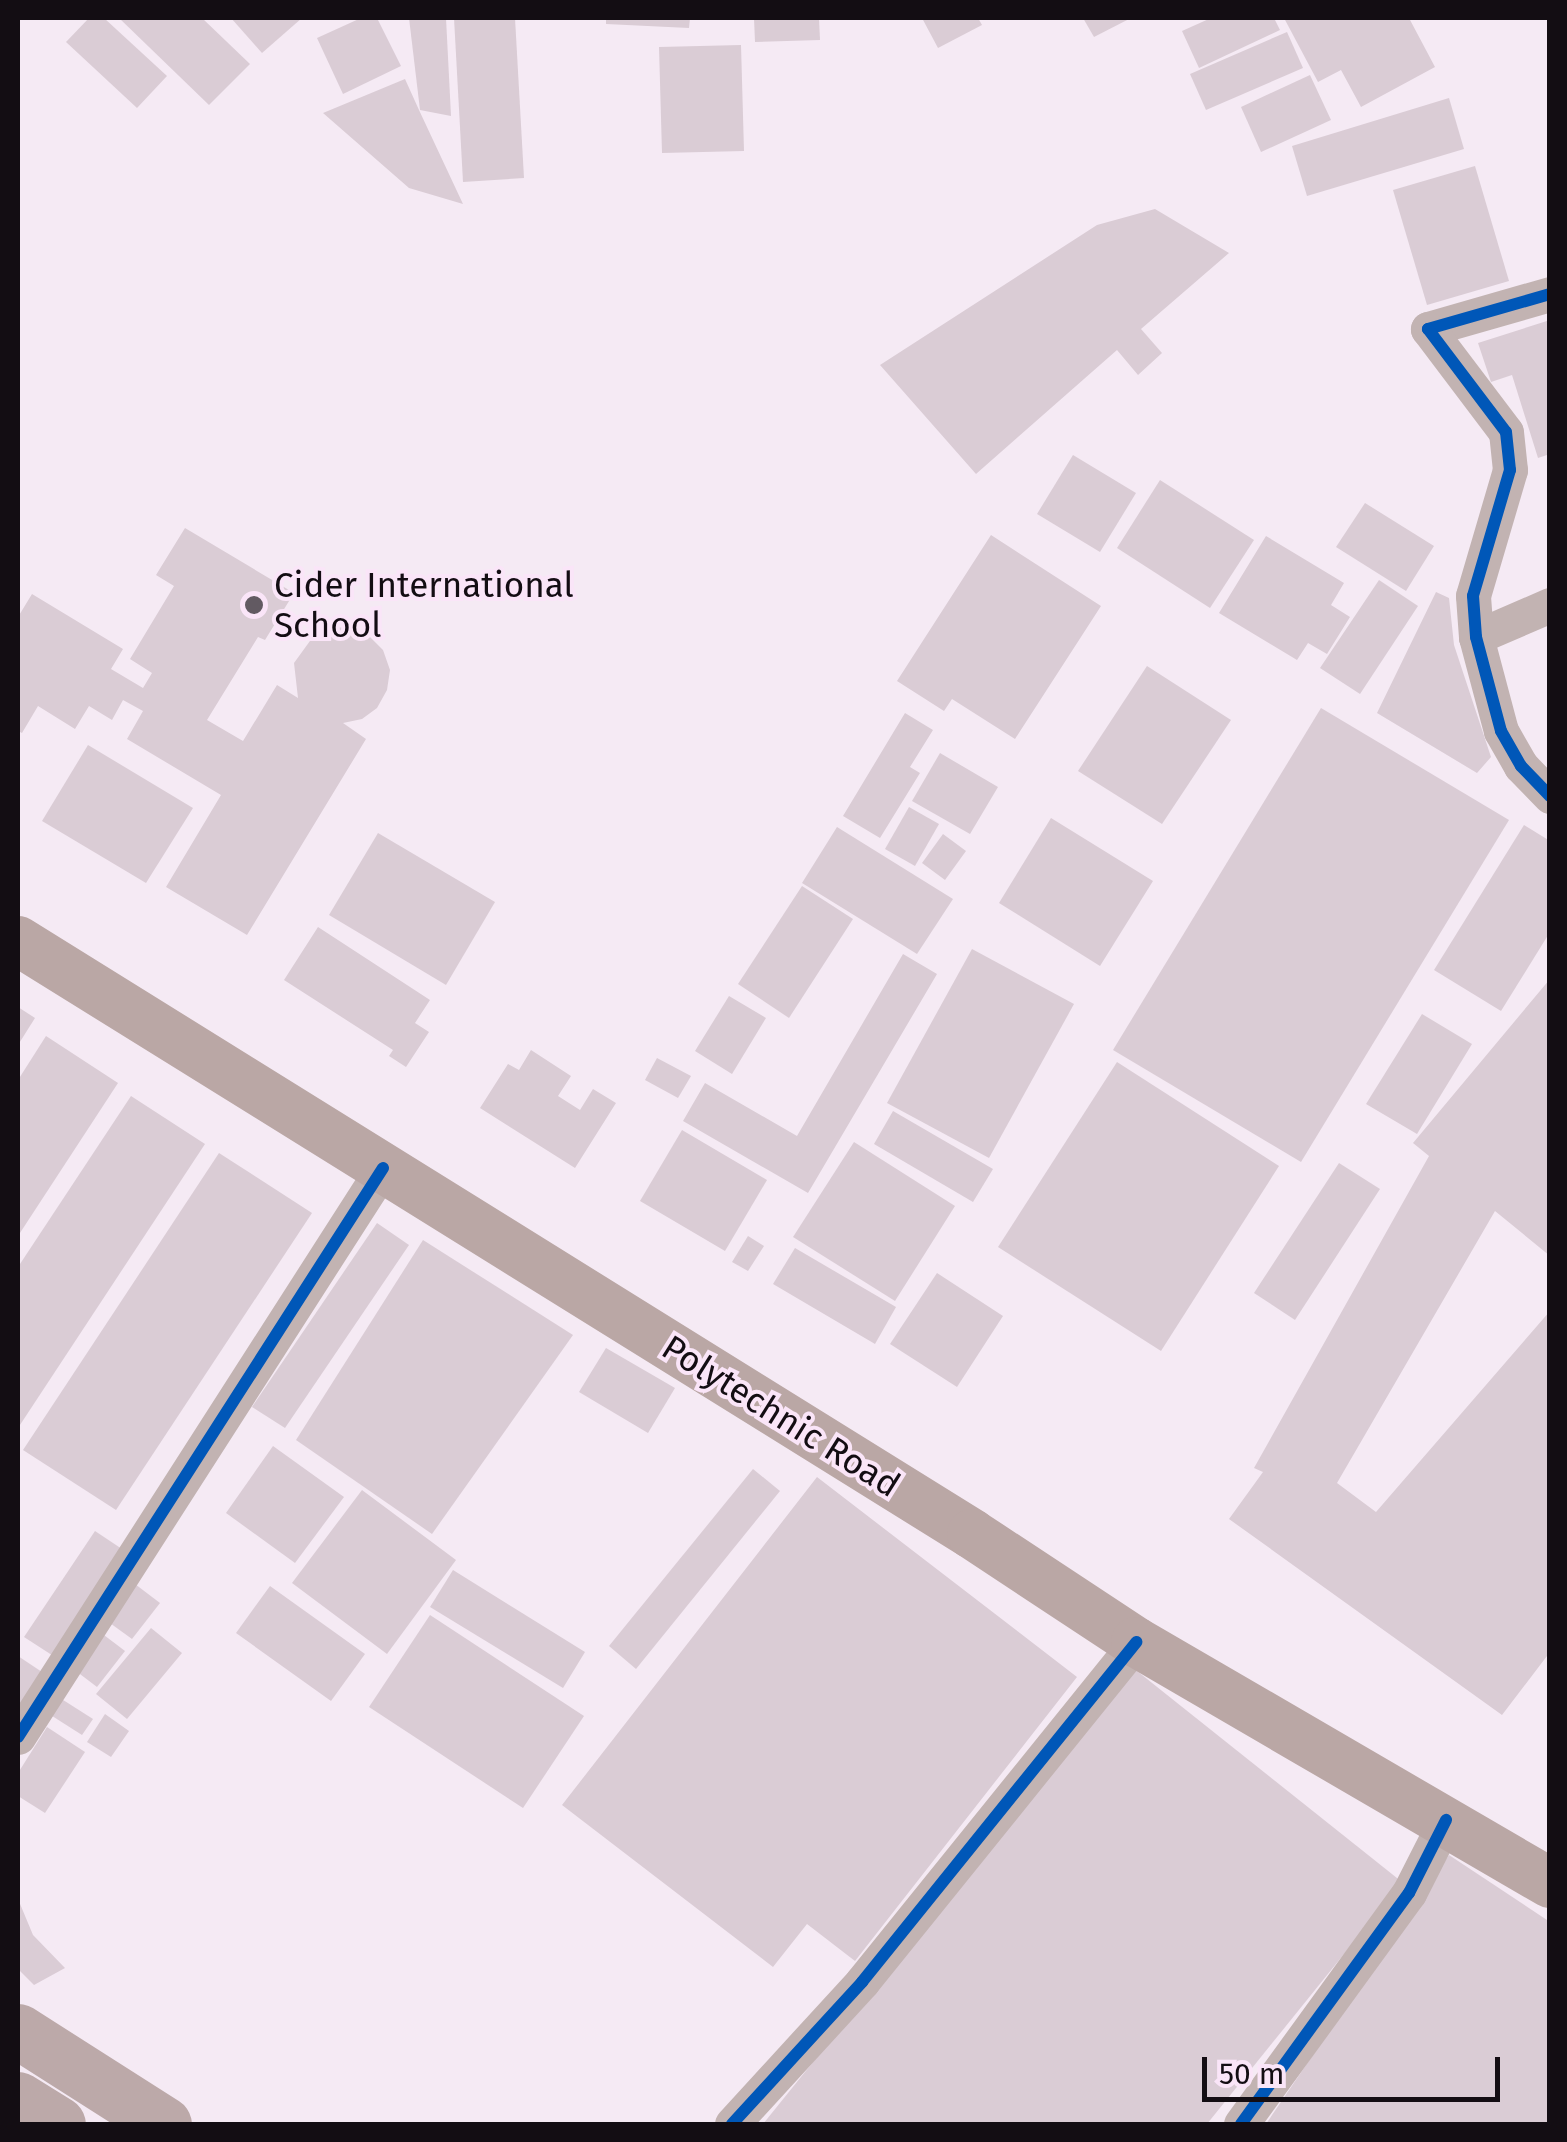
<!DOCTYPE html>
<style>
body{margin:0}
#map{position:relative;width:1567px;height:2142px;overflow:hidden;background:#f5eaf4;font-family:"Fira Sans",sans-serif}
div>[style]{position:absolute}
.building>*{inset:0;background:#daccd5}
.street>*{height:35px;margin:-17.5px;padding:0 17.5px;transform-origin:17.5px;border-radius:17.5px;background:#c2b3b2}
.secondary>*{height:50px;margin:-25px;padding:0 25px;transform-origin:25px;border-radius:25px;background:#baa7a5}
.primary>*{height:55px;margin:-27.5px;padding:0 27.5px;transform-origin:27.5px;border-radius:27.5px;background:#bca9a9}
.cycleway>*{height:12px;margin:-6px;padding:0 6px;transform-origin:6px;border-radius:6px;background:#0057b8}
.dots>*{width:28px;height:28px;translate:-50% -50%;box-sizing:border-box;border:5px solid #fae5f8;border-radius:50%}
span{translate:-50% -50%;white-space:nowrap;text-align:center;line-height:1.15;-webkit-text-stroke:8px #fae5f8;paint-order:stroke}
.poi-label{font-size:35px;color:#130d13}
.left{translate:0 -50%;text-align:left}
.street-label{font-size:35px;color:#130d13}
.frame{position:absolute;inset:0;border:20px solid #130d13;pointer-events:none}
.scale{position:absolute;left:1202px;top:2057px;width:298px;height:45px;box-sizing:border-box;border:5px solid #130d13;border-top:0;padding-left:12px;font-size:30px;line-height:35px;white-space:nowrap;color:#130d13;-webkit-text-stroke:8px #fae5f8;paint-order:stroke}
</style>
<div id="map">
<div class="building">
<div style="clip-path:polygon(89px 18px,104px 18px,167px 76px,137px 108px,66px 42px)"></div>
<div style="clip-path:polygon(119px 18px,202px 18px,250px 64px,209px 105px)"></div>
<div style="clip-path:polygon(231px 18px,302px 18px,262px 53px)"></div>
<div style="clip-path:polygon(361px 18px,377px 18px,401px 66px,343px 94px,317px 38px)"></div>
<div style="clip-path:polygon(409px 18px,446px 18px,451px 116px,420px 110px)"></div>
<div style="clip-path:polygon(454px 18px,515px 18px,524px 178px,463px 182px)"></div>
<div style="clip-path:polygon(606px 18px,690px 18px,689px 28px,606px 24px)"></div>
<div style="clip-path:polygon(754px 18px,819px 18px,820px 40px,755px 42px)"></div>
<div style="clip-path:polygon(922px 18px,978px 18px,982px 25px,938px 48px)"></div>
<div style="clip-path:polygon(1083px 18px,1131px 18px,1094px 37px)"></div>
<div style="clip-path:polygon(1211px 18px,1274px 18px,1280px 30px,1199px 68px,1182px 31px)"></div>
<div style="clip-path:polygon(1284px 18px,1409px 18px,1435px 67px,1361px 107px,1341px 70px,1318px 82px)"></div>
<div style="clip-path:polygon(1287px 32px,1303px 68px,1206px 110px,1190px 74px)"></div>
<div style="clip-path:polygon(741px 45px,744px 151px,662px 153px,659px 47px)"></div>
<div style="clip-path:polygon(1310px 75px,1331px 120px,1261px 152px,1241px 107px)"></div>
<div style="clip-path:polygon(405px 79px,419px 110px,463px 204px,409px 188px,323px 113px)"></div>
<div style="clip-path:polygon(1449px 98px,1464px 149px,1307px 196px,1292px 146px)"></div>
<div style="clip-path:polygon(1475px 166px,1509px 281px,1427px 305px,1393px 190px)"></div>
<div style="clip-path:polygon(1155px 209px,1229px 253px,1141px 329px,1162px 353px,1138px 375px,1117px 350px,976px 474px,880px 365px,1097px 225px)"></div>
<div style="clip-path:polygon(1550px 320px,1550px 454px,1538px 458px,1512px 375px,1491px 382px,1478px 343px)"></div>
<div style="clip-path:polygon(1073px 455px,1136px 493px,1100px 552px,1037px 514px)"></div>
<div style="clip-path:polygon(1160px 480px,1254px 540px,1210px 608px,1117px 548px)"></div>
<div style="clip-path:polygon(1365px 503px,1434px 546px,1406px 591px,1336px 547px)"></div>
<div style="clip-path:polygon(185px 528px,294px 593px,265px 640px,258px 637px,207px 720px,243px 741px,277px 685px,298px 698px,294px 663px,315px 634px,331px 628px,349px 627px,368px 635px,383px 650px,390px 670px,387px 690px,377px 708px,362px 719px,343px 723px,366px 739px,247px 935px,166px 887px,221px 795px,127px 739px,143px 711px,123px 700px,112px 720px,89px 706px,75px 729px,38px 706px,22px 733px,18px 731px,18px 617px,32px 594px,123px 649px,111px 669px,143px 688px,152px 673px,130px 659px,174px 586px,156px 575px)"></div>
<div style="clip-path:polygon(991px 535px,1101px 606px,1015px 739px,952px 699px,944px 711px,897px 681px)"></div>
<div style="clip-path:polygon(1266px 536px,1344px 583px,1331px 605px,1350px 617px,1327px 654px,1308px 643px,1297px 660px,1219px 613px)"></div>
<div style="clip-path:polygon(1379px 580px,1418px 606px,1360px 694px,1320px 668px)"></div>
<div style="clip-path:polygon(1436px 592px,1449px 598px,1454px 645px,1491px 757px,1477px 773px,1377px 713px)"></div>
<div style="clip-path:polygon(1147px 666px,1231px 720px,1162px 824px,1078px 771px)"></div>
<div style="clip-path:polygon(1321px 708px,1509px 820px,1301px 1162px,1113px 1050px)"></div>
<div style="clip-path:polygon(905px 713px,933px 730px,910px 767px,920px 773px,880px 838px,843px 816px)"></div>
<div style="clip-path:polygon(88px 745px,193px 808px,146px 883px,42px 821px)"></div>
<div style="clip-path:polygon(940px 753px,998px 787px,970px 834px,912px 801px)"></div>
<div style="clip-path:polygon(909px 807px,939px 824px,915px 866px,885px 849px)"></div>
<div style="clip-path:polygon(1051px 818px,1153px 881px,1100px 966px,999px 903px)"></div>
<div style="clip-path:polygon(1524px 825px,1550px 841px,1550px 932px,1501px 1011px,1434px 970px)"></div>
<div style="clip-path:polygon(837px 827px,953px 899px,917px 954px,802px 883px)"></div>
<div style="clip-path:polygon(378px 833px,495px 902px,446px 985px,329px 915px)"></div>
<div style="clip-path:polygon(943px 834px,966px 851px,945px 880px,922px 863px)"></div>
<div style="clip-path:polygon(802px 886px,853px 919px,789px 1018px,738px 984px)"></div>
<div style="clip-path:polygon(318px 927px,430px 1000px,415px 1023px,429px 1032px,406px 1067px,389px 1056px,393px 1050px,284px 980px)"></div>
<div style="clip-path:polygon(972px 949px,1074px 1004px,989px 1158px,887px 1103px)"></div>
<div style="clip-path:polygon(903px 954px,937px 974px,808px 1193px,683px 1121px,705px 1083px,797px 1136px)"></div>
<div style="clip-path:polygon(1550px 979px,1550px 1256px,1495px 1211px,1337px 1483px,1376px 1512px,1550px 1311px,1550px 1652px,1502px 1715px,1229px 1519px,1263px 1472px,1254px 1468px,1429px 1156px,1413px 1143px)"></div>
<div style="clip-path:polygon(729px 996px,766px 1018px,732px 1074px,695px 1051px)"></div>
<div style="clip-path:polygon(18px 1007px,35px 1018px,18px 1045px)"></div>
<div style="clip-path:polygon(1422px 1014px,1472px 1044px,1417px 1134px,1366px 1104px)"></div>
<div style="clip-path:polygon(46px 1036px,118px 1083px,18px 1236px,18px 1080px)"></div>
<div style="clip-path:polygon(531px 1050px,571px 1076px,558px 1096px,580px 1110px,593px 1089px,616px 1103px,575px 1168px,480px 1108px,508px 1064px,519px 1070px)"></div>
<div style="clip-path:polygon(657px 1058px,691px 1076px,678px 1098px,645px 1080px)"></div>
<div style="clip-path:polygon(1117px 1062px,1279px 1166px,1161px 1351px,998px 1247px)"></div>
<div style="clip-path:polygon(131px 1096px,205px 1144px,18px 1428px,18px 1267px)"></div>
<div style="clip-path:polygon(893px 1111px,993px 1169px,973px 1202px,874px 1144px)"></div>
<div style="clip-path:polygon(682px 1130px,767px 1180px,725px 1251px,640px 1201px)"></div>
<div style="clip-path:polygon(854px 1142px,955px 1206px,895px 1301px,793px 1237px)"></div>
<div style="clip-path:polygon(219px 1153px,312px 1213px,116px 1510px,23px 1450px)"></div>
<div style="clip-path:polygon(1339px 1163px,1380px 1189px,1295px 1320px,1254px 1293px)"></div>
<div style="clip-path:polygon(377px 1223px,409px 1245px,285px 1428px,252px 1407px)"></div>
<div style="clip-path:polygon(748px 1236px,764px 1246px,748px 1271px,732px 1262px)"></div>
<div style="clip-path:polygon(423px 1240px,573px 1335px,432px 1534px,296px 1440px)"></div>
<div style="clip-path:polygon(795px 1248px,896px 1307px,875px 1344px,773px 1284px)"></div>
<div style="clip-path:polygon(937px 1273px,1003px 1316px,957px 1387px,890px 1344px)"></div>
<div style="clip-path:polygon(606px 1348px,675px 1388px,648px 1433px,579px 1392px)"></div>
<div style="clip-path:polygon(273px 1446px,344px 1497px,295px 1563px,226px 1513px)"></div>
<div style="clip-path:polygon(753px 1469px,780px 1491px,636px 1669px,609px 1646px)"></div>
<div style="clip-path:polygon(817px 1477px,1077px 1677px,855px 1961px,807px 1924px,773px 1967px,562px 1805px)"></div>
<div style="clip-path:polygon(362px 1490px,456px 1560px,387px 1654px,292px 1583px)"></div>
<div style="clip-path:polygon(95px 1531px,128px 1553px,58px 1659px,24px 1637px)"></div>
<div style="clip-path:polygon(453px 1570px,585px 1652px,563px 1688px,430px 1607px)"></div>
<div style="clip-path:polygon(131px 1581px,160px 1603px,132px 1639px,103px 1618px)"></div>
<div style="clip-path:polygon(270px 1586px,365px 1654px,331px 1701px,236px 1633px)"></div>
<div style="clip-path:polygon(430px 1615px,584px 1716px,523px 1808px,369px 1707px)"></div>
<div style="clip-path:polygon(151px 1628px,182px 1653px,127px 1719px,96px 1694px)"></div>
<div style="clip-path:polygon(100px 1632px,125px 1651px,97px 1687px,72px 1668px)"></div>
<div style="clip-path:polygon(18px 1656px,48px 1676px,18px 1723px)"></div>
<div style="clip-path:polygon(1132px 1667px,1402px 1882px,1207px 2124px,763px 2124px)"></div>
<div style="clip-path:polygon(60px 1698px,93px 1719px,82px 1735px,49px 1714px)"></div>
<div style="clip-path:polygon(105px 1714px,129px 1731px,111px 1757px,87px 1742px)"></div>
<div style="clip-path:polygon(47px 1727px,85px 1752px,45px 1813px,18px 1796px,18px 1773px)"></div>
<div style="clip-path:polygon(1449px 1855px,1550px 1922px,1550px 2124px,1266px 2124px)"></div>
<div style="clip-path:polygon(18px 1899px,33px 1935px,65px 1968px,34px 1985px,18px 1969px)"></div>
</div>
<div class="street">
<div style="left:1550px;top:294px;width:127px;rotate:164deg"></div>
<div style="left:1428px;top:329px;width:129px;rotate:52.9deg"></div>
<div style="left:1506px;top:432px;width:38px;rotate:84deg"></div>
<div style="left:1510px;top:470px;width:131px;rotate:106.4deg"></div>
<div style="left:1473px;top:596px;width:41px;rotate:85.8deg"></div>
<div style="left:1476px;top:637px;width:97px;rotate:75.1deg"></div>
<div style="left:1501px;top:731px;width:40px;rotate:60.3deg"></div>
<div style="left:1521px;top:766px;width:42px;rotate:46deg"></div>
<div style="left:1476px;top:637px;width:81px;rotate:-23.4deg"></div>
<div style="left:18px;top:1737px;width:676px;rotate:-57.32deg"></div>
<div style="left:732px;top:2124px;width:193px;rotate:-47.5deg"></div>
<div style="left:862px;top:1982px;width:437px;rotate:-51.1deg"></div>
<div style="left:1241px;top:2124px;width:286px;rotate:-54deg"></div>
<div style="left:1409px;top:1893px;width:82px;rotate:-63.1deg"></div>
</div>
<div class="secondary">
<div style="left:18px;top:941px;width:1123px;rotate:31.86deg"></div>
<div style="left:972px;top:1534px;width:196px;rotate:33.4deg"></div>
<div style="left:1136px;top:1642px;width:479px;rotate:30.2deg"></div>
</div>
<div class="primary">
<div style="left:18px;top:2031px;width:173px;rotate:32.5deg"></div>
<div style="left:18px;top:2099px;width:47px;rotate:32deg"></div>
</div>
<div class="cycleway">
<div style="left:1550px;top:294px;width:127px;rotate:164deg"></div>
<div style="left:1428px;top:329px;width:129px;rotate:52.9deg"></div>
<div style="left:1506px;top:432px;width:38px;rotate:84deg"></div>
<div style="left:1510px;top:470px;width:131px;rotate:106.4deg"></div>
<div style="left:1473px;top:596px;width:41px;rotate:85.8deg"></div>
<div style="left:1476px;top:637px;width:97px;rotate:75.1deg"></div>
<div style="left:1501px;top:731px;width:40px;rotate:60.3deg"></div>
<div style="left:1521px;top:766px;width:42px;rotate:46deg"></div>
<div style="left:18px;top:1737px;width:676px;rotate:-57.32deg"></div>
<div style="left:732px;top:2124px;width:193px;rotate:-47.5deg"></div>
<div style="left:862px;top:1982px;width:437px;rotate:-51.1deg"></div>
<div style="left:1241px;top:2124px;width:286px;rotate:-54deg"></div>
<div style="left:1409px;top:1893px;width:82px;rotate:-63.1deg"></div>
</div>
<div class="dots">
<div style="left:254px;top:605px;background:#625a62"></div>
</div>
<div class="poi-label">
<span class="left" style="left:274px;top:605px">Cider International<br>School</span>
</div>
<div class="street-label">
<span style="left:781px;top:1416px;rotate:32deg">Polytechnic Road</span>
</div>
<div class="frame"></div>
<div class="scale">50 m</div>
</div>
